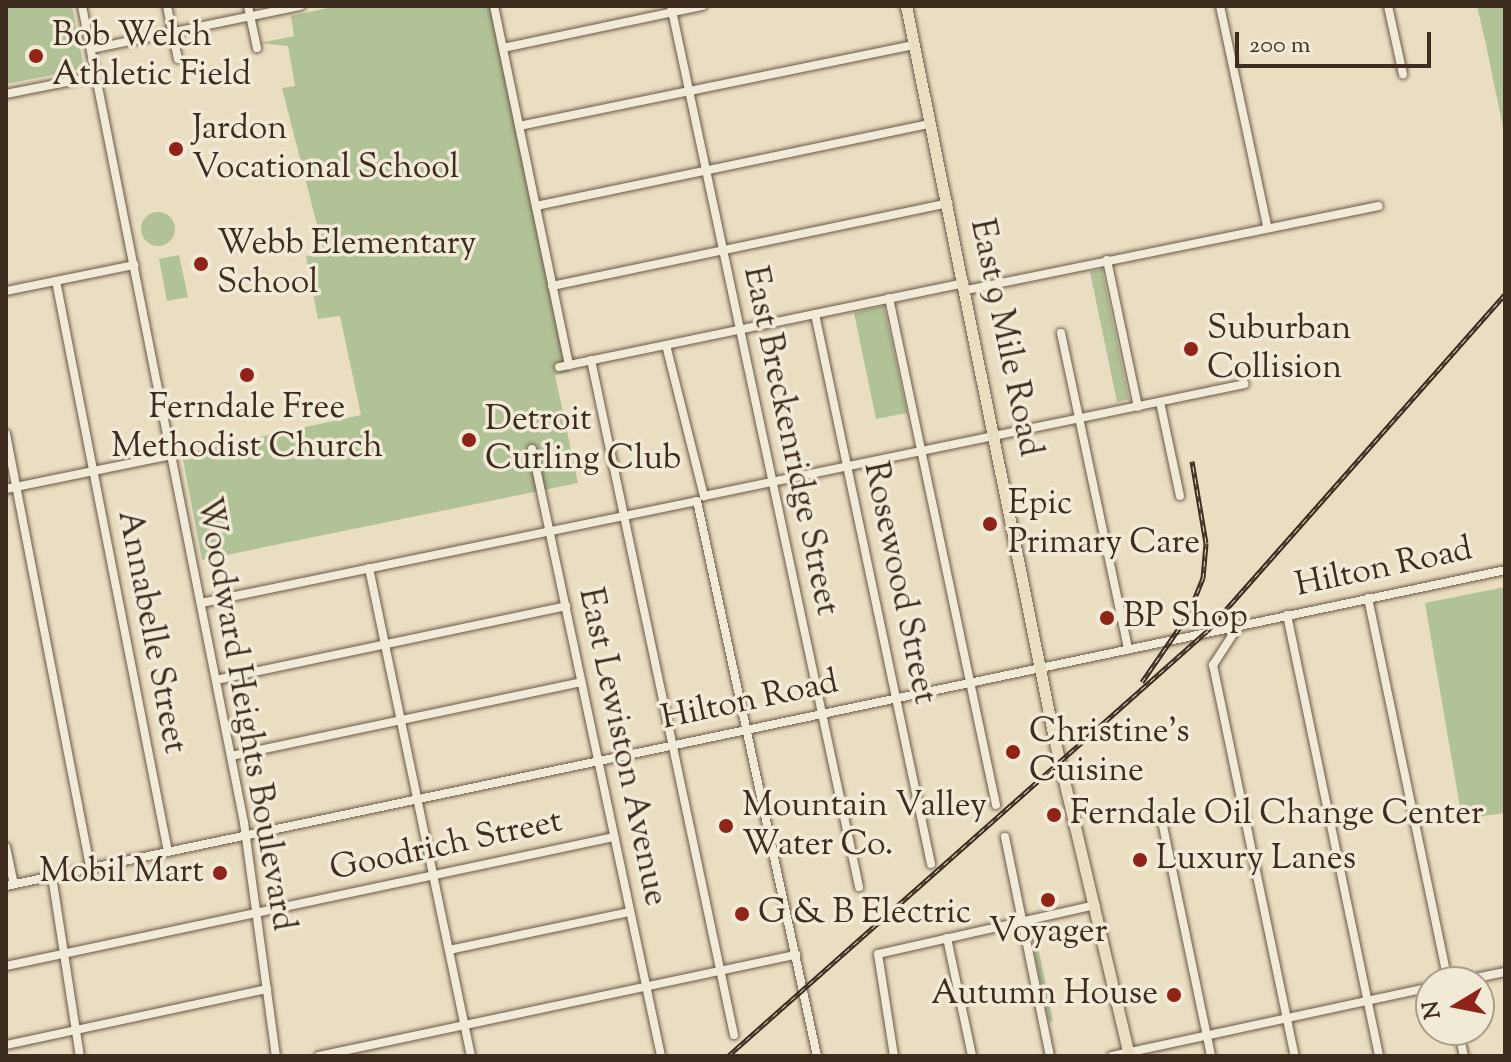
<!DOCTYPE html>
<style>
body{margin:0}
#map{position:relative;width:1511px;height:1062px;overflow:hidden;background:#eadec2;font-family:"Sorts Mill Goudy",serif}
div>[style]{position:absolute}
.green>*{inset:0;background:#b2c297}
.round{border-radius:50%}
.roads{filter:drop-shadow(0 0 2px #695948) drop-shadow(0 0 2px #695948)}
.minor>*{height:8px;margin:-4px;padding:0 4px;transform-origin:4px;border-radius:4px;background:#f1ead7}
.major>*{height:11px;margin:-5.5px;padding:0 5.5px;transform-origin:5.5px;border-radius:5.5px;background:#eadec2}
.rail>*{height:5px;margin-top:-2.5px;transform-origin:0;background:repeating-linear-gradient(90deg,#f1ead7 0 6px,#3e2d1f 0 12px);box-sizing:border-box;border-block:2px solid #3e2d1f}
.dots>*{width:22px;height:22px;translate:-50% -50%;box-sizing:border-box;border:4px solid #f1ead7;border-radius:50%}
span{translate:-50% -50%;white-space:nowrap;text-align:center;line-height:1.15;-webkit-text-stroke:7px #f1ead7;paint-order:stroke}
.poi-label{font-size:34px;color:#3e2d1f}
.left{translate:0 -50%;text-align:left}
.right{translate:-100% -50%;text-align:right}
.street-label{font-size:34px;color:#3e2d1f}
.frame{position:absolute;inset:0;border:8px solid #3e2d1f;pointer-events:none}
.north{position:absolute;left:1415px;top:966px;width:80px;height:80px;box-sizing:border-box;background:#f1ead7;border:2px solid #a99e8d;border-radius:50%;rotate:260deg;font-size:22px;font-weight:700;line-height:32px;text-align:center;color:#3e2d1f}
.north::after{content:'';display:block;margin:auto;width:28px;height:36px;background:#8f2418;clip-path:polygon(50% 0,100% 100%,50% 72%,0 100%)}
.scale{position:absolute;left:1235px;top:32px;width:196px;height:36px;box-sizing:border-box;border:4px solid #3e2d1f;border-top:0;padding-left:10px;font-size:24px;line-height:28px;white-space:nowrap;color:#3e2d1f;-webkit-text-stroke:6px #f1ead7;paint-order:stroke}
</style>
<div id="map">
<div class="green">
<div style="clip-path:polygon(6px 6px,72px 6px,84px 69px,6px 84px)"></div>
<div style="clip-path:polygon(337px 6px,494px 6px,570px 372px,555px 375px,578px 483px,202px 560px,182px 454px,361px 415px,340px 316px,318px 319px,306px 256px,324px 252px,282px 88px,295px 86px,288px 46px,260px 43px,294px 36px,291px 16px)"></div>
<div style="clip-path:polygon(1477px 6px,1505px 6px,1505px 137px,1485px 40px)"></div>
<div class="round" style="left:141px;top:212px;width:34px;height:34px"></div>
<div style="clip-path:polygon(179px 255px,188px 297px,167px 301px,159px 259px)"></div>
<div style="clip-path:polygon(1102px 269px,1129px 399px,1117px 402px,1090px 272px)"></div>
<div style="clip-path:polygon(884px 306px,907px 413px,876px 419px,854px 313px)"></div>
<div style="clip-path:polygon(1505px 587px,1505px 813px,1462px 819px,1425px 603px)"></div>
<div style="clip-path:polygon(1034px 926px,1053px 1021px,1049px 1022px,1029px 927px)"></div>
</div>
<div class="roads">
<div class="minor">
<div style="left:82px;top:6px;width:833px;rotate:78.78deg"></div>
<div style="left:244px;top:823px;width:235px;rotate:82.2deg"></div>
<div style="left:167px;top:6px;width:54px;rotate:78.3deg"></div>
<div style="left:248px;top:6px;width:43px;rotate:77.9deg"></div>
<div style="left:494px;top:6px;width:367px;rotate:78.2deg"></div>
<div style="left:671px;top:6px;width:901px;rotate:77.95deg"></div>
<div style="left:1220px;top:6px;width:225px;rotate:77.9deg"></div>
<div style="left:1388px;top:6px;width:70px;rotate:77.6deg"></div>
<div style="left:503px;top:48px;width:204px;rotate:-11.9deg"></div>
<div style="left:91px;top:49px;width:214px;rotate:-11.6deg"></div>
<div style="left:6px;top:94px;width:93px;rotate:-11.2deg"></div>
<div style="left:519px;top:126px;width:403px;rotate:-11.6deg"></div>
<div style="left:536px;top:206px;width:402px;rotate:-11.8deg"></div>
<div style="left:1107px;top:260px;width:150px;rotate:78.1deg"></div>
<div style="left:56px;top:281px;width:582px;rotate:78.9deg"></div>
<div style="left:552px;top:286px;width:405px;rotate:-11.8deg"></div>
<div style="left:966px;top:290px;width:421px;rotate:-11.5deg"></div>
<div style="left:6px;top:291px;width:131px;rotate:-11.5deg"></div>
<div style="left:889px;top:298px;width:518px;rotate:78.08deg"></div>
<div style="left:815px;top:314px;width:562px;rotate:78.09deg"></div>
<div style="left:1061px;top:333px;width:321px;rotate:78deg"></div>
<div style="left:666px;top:345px;width:156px;rotate:75.9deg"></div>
<div style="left:704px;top:496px;width:552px;rotate:-11.7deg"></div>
<div style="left:591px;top:360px;width:690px;rotate:78.04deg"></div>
<div style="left:559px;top:367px;width:414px;rotate:-11.7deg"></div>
<div style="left:1160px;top:402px;width:96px;rotate:78deg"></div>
<div style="left:6px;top:434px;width:442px;rotate:79deg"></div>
<div style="left:532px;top:449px;width:621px;rotate:78deg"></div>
<div style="left:6px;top:489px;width:169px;rotate:-11.6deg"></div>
<div style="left:369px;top:568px;width:499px;rotate:78.2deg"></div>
<div style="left:1368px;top:598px;width:392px;rotate:78.2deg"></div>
<div style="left:201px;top:603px;width:506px;rotate:-11.62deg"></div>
<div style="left:697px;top:501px;width:568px;rotate:77.8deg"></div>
<div style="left:1287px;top:615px;width:450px;rotate:78.2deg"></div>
<div style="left:1239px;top:625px;width:48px;rotate:123deg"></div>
<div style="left:1213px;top:665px;width:400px;rotate:78.2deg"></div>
<div style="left:216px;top:680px;width:358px;rotate:-11.9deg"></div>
<div style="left:231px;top:756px;width:358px;rotate:-11.9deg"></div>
<div style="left:1162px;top:821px;width:240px;rotate:78.2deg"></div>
<div style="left:1005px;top:837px;width:224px;rotate:78.4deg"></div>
<div style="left:6px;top:847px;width:38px;rotate:78deg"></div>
<div style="left:52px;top:876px;width:182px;rotate:81.2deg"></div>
<div style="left:6px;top:886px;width:1532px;rotate:-11.9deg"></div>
<div style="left:947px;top:938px;width:121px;rotate:78deg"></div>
<div style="left:449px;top:950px;width:185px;rotate:-11.9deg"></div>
<div style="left:6px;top:966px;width:622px;rotate:-11.98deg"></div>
<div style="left:1456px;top:982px;width:50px;rotate:-11.5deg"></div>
<div style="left:1458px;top:1030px;width:27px;rotate:77deg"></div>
<div style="left:6px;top:1045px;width:267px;rotate:-12.1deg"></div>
<div style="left:319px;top:1056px;width:488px;rotate:-12deg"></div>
<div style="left:894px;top:1056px;width:103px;rotate:-98.9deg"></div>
<div style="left:878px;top:954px;width:223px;rotate:-12.7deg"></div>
<div style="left:1112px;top:1056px;width:326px;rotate:-12.2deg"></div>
</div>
<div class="major">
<div style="left:906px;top:6px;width:747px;rotate:78.57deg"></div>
<div style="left:1054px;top:738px;width:327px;rotate:76.7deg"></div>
</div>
</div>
<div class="rail">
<div style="left:1142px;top:682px;width:81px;rotate:-55.5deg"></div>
<div style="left:1188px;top:615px;width:40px;rotate:-68deg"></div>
<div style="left:1203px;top:578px;width:35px;rotate:-85deg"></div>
<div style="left:1206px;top:543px;width:83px;rotate:-99.7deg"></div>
<div style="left:728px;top:1056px;width:640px;rotate:-41.58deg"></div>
<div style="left:1207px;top:631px;width:450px;rotate:-48.5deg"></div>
</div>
<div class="dots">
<div style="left:36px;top:56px;background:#8f2418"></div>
<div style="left:176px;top:149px;background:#8f2418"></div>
<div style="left:201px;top:264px;background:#8f2418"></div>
<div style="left:1191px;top:349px;background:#8f2418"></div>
<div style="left:247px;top:375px;background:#8f2418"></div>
<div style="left:469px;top:440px;background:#8f2418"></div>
<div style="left:990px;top:524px;background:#8f2418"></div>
<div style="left:1107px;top:618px;background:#8f2418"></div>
<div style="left:1013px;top:752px;background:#8f2418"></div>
<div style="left:1054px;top:815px;background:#8f2418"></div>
<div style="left:726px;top:826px;background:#8f2418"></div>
<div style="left:1140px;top:860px;background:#8f2418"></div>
<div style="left:220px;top:873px;background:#8f2418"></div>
<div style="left:1048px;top:900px;background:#8f2418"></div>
<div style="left:742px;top:914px;background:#8f2418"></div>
<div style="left:1174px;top:995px;background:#8f2418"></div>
</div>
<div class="poi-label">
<span class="left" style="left:52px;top:56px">Bob Welch<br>Athletic Field</span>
<span class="left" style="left:192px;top:149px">Jardon<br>Vocational School</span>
<span class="left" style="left:217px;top:264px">Webb Elementary<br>School</span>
<span class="left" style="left:1207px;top:349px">Suburban<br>Collision</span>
<span style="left:247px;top:428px">Ferndale Free<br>Methodist Church</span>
<span class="left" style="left:485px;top:440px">Detroit<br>Curling Club</span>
<span class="left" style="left:1008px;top:524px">Epic<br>Primary Care</span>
<span class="left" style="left:1123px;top:618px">BP Shop</span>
<span class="left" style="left:1029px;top:752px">Christine's<br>Cuisine</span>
<span class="left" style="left:742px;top:826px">Mountain Valley<br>Water Co.</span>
<span class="left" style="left:1070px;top:815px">Ferndale Oil Change Center</span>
<span class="left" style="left:1156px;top:860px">Luxury Lanes</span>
<span class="right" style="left:204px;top:873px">Mobil Mart</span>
<span class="left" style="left:758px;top:914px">G &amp; B Electric</span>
<span style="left:1048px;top:933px">Voyager</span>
<span class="right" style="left:1158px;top:995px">Autumn House</span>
</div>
<div class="street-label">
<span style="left:1005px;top:338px;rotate:78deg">East 9 Mile Road</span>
<span style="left:790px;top:441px;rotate:78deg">East Breckenridge Street</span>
<span style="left:1384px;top:568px;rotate:-12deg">Hilton Road</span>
<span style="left:899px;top:583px;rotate:78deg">Rosewood Street</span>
<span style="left:151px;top:632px;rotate:79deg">Annabelle Street</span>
<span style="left:750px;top:701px;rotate:-12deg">Hilton Road</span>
<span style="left:245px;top:714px;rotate:80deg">Woodward Heights Boulevard</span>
<span style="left:622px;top:747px;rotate:78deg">East Lewiston Avenue</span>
<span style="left:446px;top:846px;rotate:-12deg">Goodrich Street</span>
</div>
<div class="frame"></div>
<div class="north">N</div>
<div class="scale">200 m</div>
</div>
